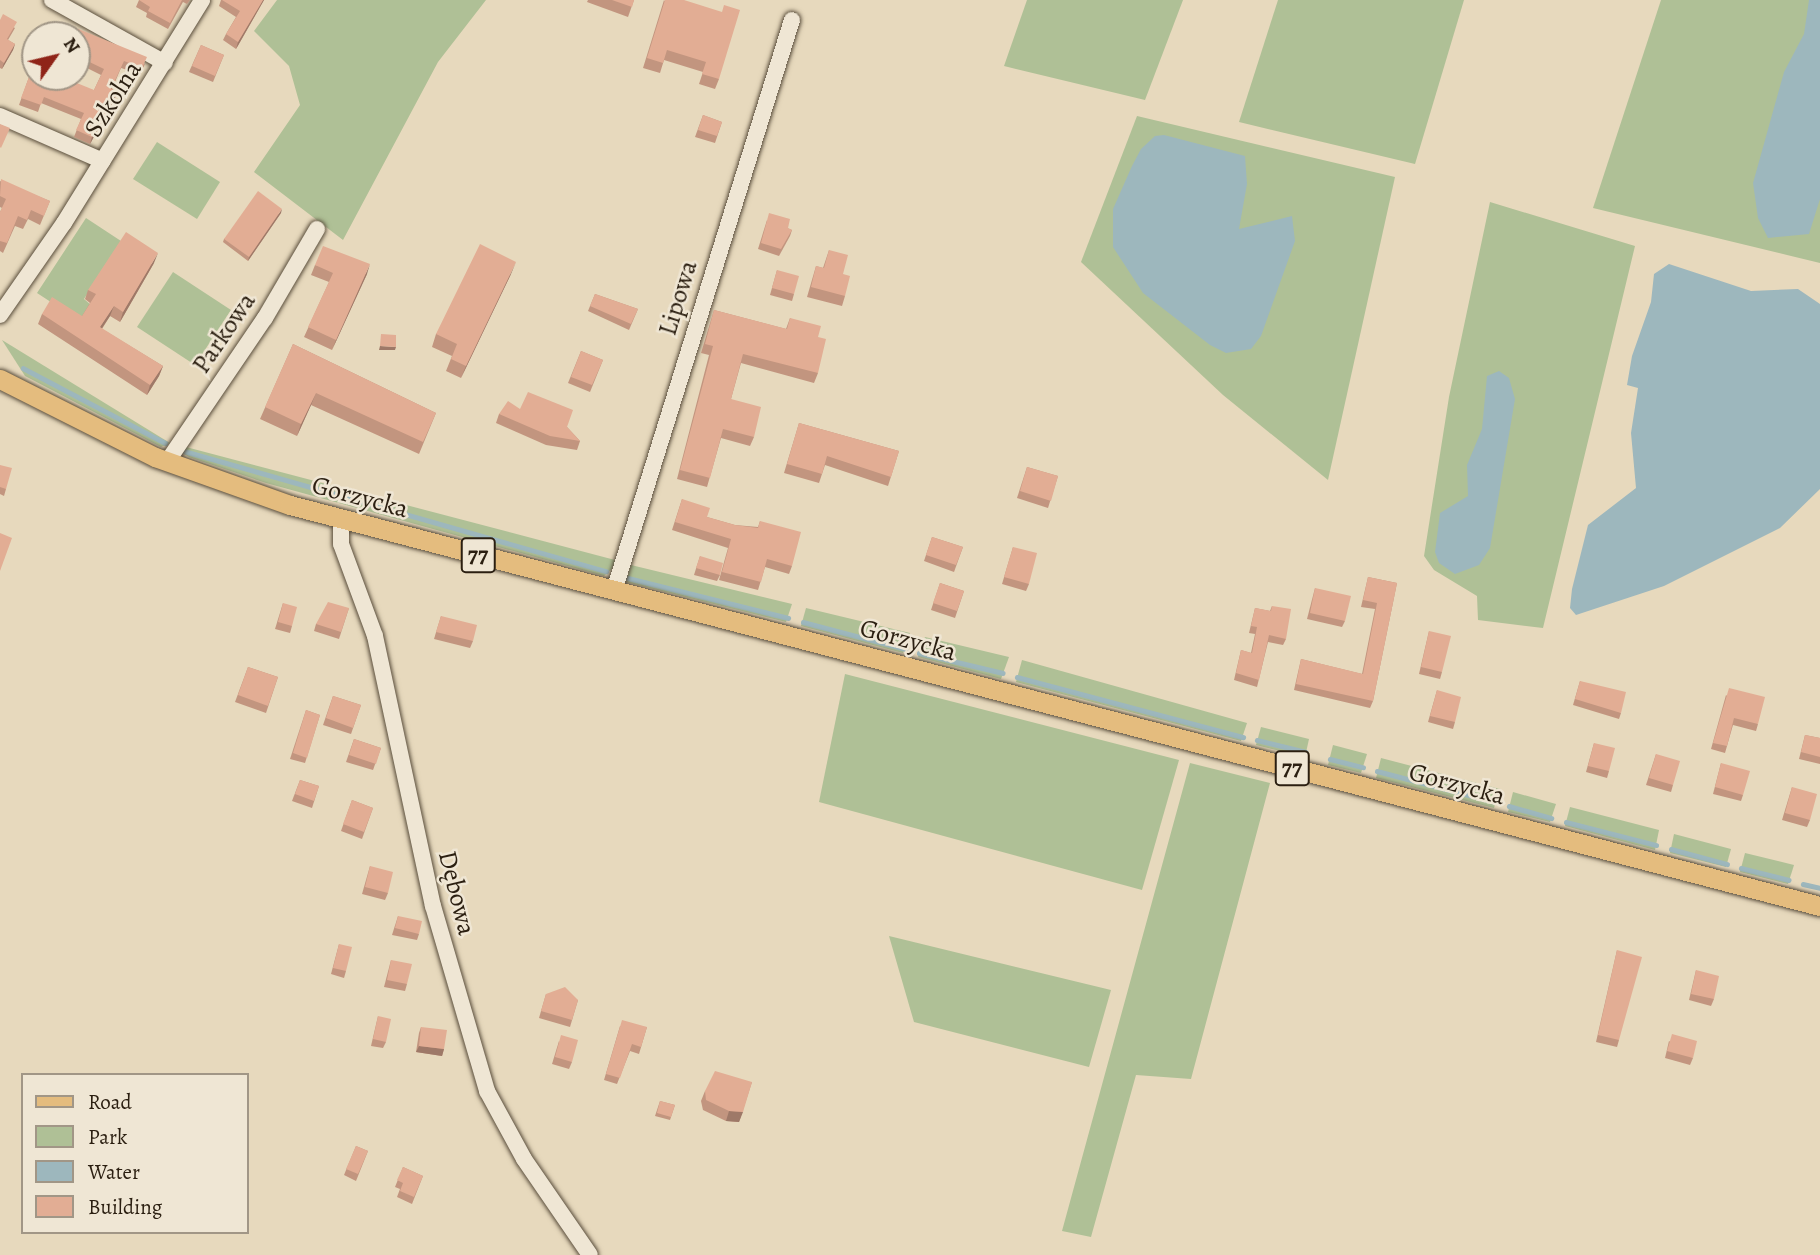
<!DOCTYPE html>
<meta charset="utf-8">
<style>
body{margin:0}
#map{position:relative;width:1820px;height:1255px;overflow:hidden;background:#e7d9bd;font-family:Alegreya,serif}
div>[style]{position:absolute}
.green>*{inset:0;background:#afc096}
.water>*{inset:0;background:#9db7bd}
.stream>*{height:4.5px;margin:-2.25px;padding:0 2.25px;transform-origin:2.25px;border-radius:2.25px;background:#9db7bd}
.roads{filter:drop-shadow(0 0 2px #5a4e3c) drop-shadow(0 0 2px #5a4e3c)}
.minor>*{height:16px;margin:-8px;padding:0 8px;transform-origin:8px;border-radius:8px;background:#efe6d4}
.major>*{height:19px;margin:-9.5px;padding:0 9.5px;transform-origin:9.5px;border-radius:9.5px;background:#e4bc7e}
.wall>*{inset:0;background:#c2957f}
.shaded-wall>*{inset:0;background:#9e7968}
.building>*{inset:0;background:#e2ad94}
span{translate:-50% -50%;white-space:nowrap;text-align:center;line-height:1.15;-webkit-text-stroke:5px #efe6d4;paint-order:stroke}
.shield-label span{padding:2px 5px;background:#efe6d4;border:2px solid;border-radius:5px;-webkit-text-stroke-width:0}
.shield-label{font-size:24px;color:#2b1f11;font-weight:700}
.street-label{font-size:26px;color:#2b1f11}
.legend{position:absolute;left:21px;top:1073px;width:228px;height:161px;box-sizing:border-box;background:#efe6d4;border:2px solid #a19686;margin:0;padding:9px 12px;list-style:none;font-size:21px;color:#2b1f11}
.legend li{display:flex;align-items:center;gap:14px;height:35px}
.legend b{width:35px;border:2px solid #a19686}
.north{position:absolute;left:21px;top:21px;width:70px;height:70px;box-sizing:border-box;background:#efe6d4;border:2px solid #a19686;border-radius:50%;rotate:56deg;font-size:19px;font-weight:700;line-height:28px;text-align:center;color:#2b1f11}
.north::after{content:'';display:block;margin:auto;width:24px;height:32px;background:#8f2418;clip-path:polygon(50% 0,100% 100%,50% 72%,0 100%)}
</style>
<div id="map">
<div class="green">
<div style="clip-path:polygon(277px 0,486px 0,438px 62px,343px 240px,254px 172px,300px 105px,289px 66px,254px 31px)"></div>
<div style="clip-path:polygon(1027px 0,1183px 0,1145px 100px,1004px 66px)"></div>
<div style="clip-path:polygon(1278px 0,1464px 0,1415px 164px,1239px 122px)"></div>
<div style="clip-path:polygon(1661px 0,1820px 0,1820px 263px,1593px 208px)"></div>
<div style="clip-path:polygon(1137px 116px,1395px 177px,1328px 480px,1223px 395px,1081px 262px)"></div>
<div style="clip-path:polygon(157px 142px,220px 182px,197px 219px,133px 179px)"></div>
<div style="clip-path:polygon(1490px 202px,1635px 246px,1543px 628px,1478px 620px,1477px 596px,1434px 570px,1424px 556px,1449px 397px)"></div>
<div style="clip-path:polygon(86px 218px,121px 241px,84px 299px,91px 305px,80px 321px,37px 293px)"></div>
<div style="clip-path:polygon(173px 272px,231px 310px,195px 365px,137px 327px)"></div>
<div style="clip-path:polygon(2px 340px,170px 443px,161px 447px,25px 376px)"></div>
<div style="clip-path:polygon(186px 447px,615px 560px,613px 568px,604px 576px,266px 483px,189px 457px,184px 454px)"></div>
<div style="clip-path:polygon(631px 565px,792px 604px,786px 622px,626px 582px)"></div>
<div style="clip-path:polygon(806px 608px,910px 633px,903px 653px,801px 626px)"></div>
<div style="clip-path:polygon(925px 637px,1009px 657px,1001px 679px,918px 657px)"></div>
<div style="clip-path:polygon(1022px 660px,1247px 723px,1241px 741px,1016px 682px)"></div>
<div style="clip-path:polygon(845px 674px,1179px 760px,1142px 890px,819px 802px)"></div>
<div style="clip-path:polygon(1261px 727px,1309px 739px,1305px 757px,1256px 745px)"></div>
<div style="clip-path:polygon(1333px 745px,1367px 754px,1361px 773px,1328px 765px)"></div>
<div style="clip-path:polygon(1381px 758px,1500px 789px,1494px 808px,1376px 778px)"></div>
<div style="clip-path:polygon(1190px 763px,1270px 783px,1191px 1079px,1136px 1075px,1091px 1237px,1062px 1231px)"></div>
<div style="clip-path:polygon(1513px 792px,1556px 804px,1550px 822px,1508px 812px)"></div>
<div style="clip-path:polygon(1570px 807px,1659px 830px,1655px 850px,1565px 826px)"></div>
<div style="clip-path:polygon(1674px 834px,1731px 849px,1726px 867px,1670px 853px)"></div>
<div style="clip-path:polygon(1745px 853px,1794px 865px,1788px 884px,1740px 872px)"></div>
<div style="clip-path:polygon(889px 936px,1111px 990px,1089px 1067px,914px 1022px)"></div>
</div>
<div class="water">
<div style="clip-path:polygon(1809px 0,1820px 0,1820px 199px,1809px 234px,1768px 238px,1758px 218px,1753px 183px,1784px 72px,1804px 34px)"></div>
<div style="clip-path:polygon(1164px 135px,1245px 156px,1247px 184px,1239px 229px,1292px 216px,1295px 241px,1261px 336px,1251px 349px,1226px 353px,1210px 345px,1143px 293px,1113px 247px,1113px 209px,1132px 166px,1141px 149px,1155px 136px)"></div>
<div style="clip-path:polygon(1669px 264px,1751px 291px,1798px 289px,1820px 304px,1820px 489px,1780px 528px,1664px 586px,1576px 615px,1570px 608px,1572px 589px,1588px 525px,1636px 488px,1631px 433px,1638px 388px,1627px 385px,1632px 356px,1651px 302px,1654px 274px)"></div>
<div style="clip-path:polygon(1499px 371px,1509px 378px,1515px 399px,1490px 548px,1479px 565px,1455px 574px,1439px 563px,1435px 552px,1440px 513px,1468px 496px,1467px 465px,1482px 429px,1487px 376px)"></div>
</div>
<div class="stream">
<div style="left:23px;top:368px;width:161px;rotate:27.8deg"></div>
<div style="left:184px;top:451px;width:439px;rotate:15.9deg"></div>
<div style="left:628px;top:578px;width:165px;rotate:14deg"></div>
<div style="left:803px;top:622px;width:106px;rotate:14.8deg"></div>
<div style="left:919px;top:653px;width:86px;rotate:13.4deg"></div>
<div style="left:1017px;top:677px;width:234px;rotate:14.9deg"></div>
<div style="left:1257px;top:740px;width:50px;rotate:13.8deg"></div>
<div style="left:1330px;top:759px;width:34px;rotate:14deg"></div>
<div style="left:1377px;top:771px;width:122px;rotate:14.7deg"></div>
<div style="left:1509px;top:806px;width:44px;rotate:15.9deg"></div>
<div style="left:1566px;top:822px;width:93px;rotate:14.3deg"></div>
<div style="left:1671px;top:849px;width:58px;rotate:15deg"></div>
<div style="left:1741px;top:868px;width:49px;rotate:14deg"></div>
<div style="left:1803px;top:884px;width:17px;rotate:13deg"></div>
</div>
<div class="roads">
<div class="minor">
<div style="left:52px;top:0;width:129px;rotate:29.1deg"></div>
<div style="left:0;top:116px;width:112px;rotate:23.6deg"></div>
<div style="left:0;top:315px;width:112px;rotate:-55.2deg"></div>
<div style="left:64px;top:223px;width:262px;rotate:-58.2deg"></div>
<div style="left:167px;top:462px;width:174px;rotate:-55.8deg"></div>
<div style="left:265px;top:318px;width:103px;rotate:-59.7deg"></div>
<div style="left:341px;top:519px;width:25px;rotate:90deg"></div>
<div style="left:341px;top:544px;width:98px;rotate:69.7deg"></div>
<div style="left:375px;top:636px;width:276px;rotate:77.9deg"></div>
<div style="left:433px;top:906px;width:193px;rotate:73.7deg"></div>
<div style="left:487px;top:1091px;width:77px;rotate:61.4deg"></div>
<div style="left:524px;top:1159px;width:116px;rotate:55.5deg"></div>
<div style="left:614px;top:591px;width:598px;rotate:-72.69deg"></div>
</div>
<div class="major">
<div style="left:0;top:379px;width:174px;rotate:26.7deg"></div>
<div style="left:155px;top:457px;width:143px;rotate:19.6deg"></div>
<div style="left:290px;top:505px;width:1582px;rotate:14.69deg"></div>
</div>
</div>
<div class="wall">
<div style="clip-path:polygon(139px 0,190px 0,187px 4px,183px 2px,168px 29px,146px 17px,147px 13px,136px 7px)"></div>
<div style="clip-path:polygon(221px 0,264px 0,236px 49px,223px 40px,226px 34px,236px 17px,219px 6px)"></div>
<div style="clip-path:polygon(588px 0,634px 0,628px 17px,587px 2px)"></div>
<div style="clip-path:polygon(664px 0,719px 79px,715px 89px,699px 84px,703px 72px,664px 60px,660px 73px,643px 68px)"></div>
<div style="clip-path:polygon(0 20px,15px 28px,8px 40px,15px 44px,13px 50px,2px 69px,0 68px)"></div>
<div style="clip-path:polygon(77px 35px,145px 64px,140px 74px,121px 68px,112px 89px,117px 92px,115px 98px,90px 144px,74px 137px,81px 119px,41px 103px,38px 112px,19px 105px,29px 77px,58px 88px,94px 90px,101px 75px,77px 63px)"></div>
<div style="clip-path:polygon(201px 45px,224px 55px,213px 82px,189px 72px)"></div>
<div style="clip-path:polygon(703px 115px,722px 122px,715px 143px,695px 137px)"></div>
<div style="clip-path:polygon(0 181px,50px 201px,40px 225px,28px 219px,23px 229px,15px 226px,3px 253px,0 251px,0 212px,2px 208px,0 207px)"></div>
<div style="clip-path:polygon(281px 213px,248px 261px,223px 242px,224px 239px)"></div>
<div style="clip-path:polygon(767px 220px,792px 230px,790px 236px,779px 256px,758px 249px)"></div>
<div style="clip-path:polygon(829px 250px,843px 274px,845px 296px,842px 306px,807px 297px,816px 266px,823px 268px)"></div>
<div style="clip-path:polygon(154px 263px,120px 322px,110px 316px,102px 329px,163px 366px,159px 376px,147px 395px,38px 324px,42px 314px,82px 316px,90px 303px,85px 299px,88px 290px)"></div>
<div style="clip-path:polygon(315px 265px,367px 274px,332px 350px,304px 337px,329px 282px,311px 275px)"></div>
<div style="clip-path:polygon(777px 270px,794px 294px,792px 301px,770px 295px)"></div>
<div style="clip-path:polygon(511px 274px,461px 378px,446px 371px,452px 356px,432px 347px,436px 334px)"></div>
<div style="clip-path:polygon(595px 294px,638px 309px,629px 330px,588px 311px)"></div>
<div style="clip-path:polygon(714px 310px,786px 329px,790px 318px,818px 337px,818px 373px,814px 383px,741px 363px,731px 399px,754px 437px,750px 446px,721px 438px,707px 487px,677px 479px,709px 355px,701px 353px)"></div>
<div style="clip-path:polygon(293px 344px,436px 413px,419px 454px,311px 405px,297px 436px,260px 419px)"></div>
<div style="clip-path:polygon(581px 351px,603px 360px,590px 392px,568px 383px)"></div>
<div style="clip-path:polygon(520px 409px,567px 427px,580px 441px,577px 450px,546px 445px,496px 423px,499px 414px)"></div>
<div style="clip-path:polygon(799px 423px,899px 451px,888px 486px,825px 465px,819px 483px,784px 473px)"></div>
<div style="clip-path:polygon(0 465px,6px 489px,4px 496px,0 494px)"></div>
<div style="clip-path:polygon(1027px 467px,1058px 476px,1048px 508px,1017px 498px)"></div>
<div style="clip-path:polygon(682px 499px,707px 517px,735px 525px,758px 527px,760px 521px,792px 566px,789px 574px,765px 567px,758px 590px,719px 580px,728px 548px,672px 530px)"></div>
<div style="clip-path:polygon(932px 537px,963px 547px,954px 572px,924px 561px)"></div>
<div style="clip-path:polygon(1013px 547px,1029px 584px,1026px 591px,1002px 584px)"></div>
<div style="clip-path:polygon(700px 556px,720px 575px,717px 581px,694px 575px)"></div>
<div style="clip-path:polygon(1368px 577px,1397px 583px,1373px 701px,1370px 708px,1294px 690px,1301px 659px,1362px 674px,1375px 609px,1361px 607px)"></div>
<div style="clip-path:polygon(940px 583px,964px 591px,955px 618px,931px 610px)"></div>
<div style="clip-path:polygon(1315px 588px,1345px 621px,1342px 627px,1307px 619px)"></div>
<div style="clip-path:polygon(283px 603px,292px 626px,290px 633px,275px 629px)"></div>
<div style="clip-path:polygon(1272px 606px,1286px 639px,1283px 645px,1268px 642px,1257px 687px,1234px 680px,1241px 650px,1251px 653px,1255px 634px,1249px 633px,1255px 608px,1270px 611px)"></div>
<div style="clip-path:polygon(349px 608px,339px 639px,314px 631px,316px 624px)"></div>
<div style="clip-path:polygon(441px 616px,473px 641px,470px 648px,434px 639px)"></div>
<div style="clip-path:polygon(1429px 631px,1442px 672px,1440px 679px,1419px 674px)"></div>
<div style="clip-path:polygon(248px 667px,278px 677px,266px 713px,235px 702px)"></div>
<div style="clip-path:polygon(1580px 681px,1621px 713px,1619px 719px,1573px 705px)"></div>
<div style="clip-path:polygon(1437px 690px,1455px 722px,1453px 729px,1428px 722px)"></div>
<div style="clip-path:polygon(1726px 695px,1758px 724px,1756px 731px,1733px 725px,1725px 753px,1711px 749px)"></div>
<div style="clip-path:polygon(333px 696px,361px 705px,351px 734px,323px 725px)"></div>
<div style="clip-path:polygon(306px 710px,320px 715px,305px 763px,290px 759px)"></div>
<div style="clip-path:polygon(1805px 735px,1820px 738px,1820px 764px,1799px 759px)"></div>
<div style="clip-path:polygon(354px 739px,381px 748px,373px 770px,346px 762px)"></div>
<div style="clip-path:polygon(1594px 743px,1609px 771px,1607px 778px,1586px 772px)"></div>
<div style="clip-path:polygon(1656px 754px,1673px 785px,1671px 792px,1646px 785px)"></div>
<div style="clip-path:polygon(1721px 763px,1743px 795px,1741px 801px,1713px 794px)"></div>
<div style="clip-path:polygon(300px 780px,319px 786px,312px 808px,292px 801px)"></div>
<div style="clip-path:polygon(1792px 787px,1810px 820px,1807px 827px,1782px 820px)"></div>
<div style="clip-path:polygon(352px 800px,373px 808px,362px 839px,341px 831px)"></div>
<div style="clip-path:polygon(370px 866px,388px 893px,385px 900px,362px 894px)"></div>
<div style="clip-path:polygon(398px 916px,419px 934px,417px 940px,392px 935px)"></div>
<div style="clip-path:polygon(339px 944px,346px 971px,344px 978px,331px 974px)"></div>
<div style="clip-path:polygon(1617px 950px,1619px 1040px,1617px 1047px,1596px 1042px)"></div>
<div style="clip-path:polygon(391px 960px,407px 984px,405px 991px,384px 987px)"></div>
<div style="clip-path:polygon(1696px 970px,1714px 999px,1711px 1006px,1689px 1000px)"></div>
<div style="clip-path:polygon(546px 994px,578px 1000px,570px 1027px,539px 1018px)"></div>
<div style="clip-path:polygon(378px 1016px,386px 1042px,383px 1048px,371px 1046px)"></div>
<div style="clip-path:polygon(620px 1026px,647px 1027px,639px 1054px,630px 1051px,617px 1084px,604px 1080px)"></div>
<div style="clip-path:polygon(421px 1027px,444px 1049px,442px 1056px,416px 1052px,419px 1033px)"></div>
<div style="clip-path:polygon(559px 1041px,572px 1062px,569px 1069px,552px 1064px)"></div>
<div style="clip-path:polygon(1669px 1041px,1693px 1058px,1690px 1065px,1665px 1058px)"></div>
<div style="clip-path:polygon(752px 1082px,739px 1122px,726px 1121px,703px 1110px,701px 1101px,705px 1091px)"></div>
<div style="clip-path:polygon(660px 1101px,675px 1105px,670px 1120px,655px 1116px)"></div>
<div style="clip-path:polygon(356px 1146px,368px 1151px,356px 1181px,344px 1175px)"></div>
<div style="clip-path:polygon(403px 1167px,423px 1176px,412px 1204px,397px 1197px,400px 1189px,395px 1187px)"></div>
</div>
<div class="shaded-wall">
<div style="clip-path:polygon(263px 0,264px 0,236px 49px,238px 42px)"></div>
<div style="clip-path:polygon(15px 44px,13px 50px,2px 69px,4px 63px)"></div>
<div style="clip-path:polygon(117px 92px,115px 98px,90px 144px,92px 137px)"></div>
<div style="clip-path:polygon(282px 209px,281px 213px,248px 261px,249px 257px)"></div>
<div style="clip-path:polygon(158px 253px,154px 263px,120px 322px,123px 312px)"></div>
<div style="clip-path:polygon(516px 262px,511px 274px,461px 378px,466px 366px)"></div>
<div style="clip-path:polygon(370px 264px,367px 274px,332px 350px,336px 340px)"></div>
<div style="clip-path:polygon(114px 306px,110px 316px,96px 337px,100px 327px)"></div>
<div style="clip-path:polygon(380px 346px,396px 347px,395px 350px,379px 350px)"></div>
<div style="clip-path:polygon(163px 366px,159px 376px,147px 395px,150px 385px)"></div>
<div style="clip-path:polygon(316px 393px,311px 405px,297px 436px,301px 424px)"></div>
<div style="clip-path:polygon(419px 1046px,444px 1049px,442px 1056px,416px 1052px)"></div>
<div style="clip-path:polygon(729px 1111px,743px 1112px,739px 1122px,726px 1121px)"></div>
</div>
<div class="building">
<div style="clip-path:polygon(139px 0,182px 0,170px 23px,148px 11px,150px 7px)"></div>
<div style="clip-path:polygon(222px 0,263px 0,238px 42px,226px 34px,240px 11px)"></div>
<div style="clip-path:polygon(612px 0,634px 0,632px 7px)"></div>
<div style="clip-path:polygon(665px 0,684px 0,722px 12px,724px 5px,740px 10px,719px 79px,702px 74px,706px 62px,667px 50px,663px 63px,647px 58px)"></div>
<div style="clip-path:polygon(3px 14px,17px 22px,7px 39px,15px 44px,4px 63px,0 60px,0 20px)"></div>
<div style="clip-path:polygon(76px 28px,147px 57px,142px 68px,124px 61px,111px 89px,117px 92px,92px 137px,76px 130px,84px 113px,44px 97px,41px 105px,21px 98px,29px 77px,58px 88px,62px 77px,94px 90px,104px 69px,77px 56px,77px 35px,73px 35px)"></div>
<div style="clip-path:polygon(201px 45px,224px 55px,215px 76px,192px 66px)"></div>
<div style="clip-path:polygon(703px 115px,722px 122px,717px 136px,698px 130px)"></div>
<div style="clip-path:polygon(0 124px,10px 128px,1px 148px,0 147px)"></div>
<div style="clip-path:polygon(1px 179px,50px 201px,44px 216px,31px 210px,27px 220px,18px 216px,7px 243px,0 241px,0 212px,6px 199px,0 196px)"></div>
<div style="clip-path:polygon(258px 191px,282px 209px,249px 257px,224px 239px)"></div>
<div style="clip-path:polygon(769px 213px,790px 219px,788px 228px,792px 230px,781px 249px,761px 243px)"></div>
<div style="clip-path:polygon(126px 232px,158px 253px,123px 312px,114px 306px,100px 327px,163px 366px,150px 385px,42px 314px,52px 297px,82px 316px,96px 294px,88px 290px)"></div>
<div style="clip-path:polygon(480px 244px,516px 262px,466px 366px,451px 359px,457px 344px,436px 334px)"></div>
<div style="clip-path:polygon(323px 246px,370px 264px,336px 340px,308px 327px,333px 273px,315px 265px)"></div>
<div style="clip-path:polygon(829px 250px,848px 255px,843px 274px,850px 276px,845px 296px,811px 287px,816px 266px,824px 268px)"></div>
<div style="clip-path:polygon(777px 270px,799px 276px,794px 294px,772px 288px)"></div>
<div style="clip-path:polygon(595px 294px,638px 309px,631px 324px,590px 306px)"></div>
<div style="clip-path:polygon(714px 310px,787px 329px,790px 318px,821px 326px,818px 337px,826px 339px,818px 373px,743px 354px,731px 399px,761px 407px,754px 437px,723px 429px,710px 478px,680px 470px,713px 346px,705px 344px)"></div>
<div style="clip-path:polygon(381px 334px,396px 335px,396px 347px,380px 346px)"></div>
<div style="clip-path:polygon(293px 344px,436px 413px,423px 442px,316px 393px,301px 424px,265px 407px)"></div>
<div style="clip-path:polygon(581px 351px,603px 360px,592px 385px,571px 377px)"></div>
<div style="clip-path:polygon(528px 392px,573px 410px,567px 427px,580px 441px,550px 436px,499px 414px,508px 401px,520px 409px)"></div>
<div style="clip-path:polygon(799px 423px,899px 451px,891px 477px,827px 456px,822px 474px,787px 464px)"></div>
<div style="clip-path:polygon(0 465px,12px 468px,6px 489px,0 487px)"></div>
<div style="clip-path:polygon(1027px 467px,1058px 476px,1051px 501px,1020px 491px)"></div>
<div style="clip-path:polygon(682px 499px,710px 508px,707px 517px,735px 525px,758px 528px,760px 521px,801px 532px,792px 566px,767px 559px,761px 582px,722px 572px,731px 539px,675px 522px)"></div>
<div style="clip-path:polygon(0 533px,12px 538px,0 571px)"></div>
<div style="clip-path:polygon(932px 537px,963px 547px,956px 565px,926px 555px)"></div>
<div style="clip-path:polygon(1013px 547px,1037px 553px,1029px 584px,1004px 577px)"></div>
<div style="clip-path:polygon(700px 556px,723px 563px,720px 575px,696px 568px)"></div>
<div style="clip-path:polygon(1368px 577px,1397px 583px,1373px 701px,1296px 684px,1301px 659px,1363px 674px,1377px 603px,1363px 600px)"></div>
<div style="clip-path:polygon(940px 583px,964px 591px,957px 611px,933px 603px)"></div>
<div style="clip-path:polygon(1315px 588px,1351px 596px,1345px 621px,1310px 613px)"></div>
<div style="clip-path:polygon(328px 602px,349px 608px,341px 632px,316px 624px)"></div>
<div style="clip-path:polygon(283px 603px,297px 607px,292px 626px,278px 622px)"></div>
<div style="clip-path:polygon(1272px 606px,1291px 609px,1286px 639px,1269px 635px,1259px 680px,1236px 673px,1241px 650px,1252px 653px,1257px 627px,1251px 626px,1255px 608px,1271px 611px)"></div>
<div style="clip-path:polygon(441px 616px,477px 625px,473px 641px,436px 632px)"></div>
<div style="clip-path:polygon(1429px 631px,1451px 636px,1442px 672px,1421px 667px)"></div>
<div style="clip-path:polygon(248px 667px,278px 677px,268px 706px,238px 695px)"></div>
<div style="clip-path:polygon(1580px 681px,1626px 692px,1621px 713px,1575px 699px)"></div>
<div style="clip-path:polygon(1729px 688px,1765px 697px,1758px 724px,1734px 718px,1727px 746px,1713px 743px)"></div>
<div style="clip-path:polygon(1437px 690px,1461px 697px,1455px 722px,1430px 716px)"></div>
<div style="clip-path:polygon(333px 696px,361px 705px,353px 728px,326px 718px)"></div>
<div style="clip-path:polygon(306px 710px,320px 715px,307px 758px,293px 753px)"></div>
<div style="clip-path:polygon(1805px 735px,1820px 738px,1820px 757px,1801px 752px)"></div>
<div style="clip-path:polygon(354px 739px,381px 748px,376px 764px,349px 755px)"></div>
<div style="clip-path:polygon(1594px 743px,1615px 748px,1609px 771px,1588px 766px)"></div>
<div style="clip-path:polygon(1656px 754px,1680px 761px,1673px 785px,1649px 778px)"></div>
<div style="clip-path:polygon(1721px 763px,1750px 771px,1743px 795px,1715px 787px)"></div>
<div style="clip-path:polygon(300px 780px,319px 786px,314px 801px,295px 794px)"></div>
<div style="clip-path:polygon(1792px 787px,1817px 794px,1810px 820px,1785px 813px)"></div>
<div style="clip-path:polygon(352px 800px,373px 808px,364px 832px,343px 824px)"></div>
<div style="clip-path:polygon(370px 866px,393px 872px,388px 893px,365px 887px)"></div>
<div style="clip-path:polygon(398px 916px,422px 921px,419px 934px,395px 928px)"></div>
<div style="clip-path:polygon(339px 944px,352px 947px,346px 971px,333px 968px)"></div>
<div style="clip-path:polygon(1617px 950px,1642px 957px,1619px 1040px,1598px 1035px)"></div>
<div style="clip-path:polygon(391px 960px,412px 964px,407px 984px,387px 980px)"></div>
<div style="clip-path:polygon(1696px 970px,1719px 976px,1714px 999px,1691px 994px)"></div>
<div style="clip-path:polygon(565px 987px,578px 1000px,572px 1020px,541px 1011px,546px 994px)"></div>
<div style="clip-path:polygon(378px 1016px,391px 1019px,386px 1042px,373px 1039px)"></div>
<div style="clip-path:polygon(622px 1020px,647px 1027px,641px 1047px,632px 1044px,620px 1078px,606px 1074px)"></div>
<div style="clip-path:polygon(421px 1027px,447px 1030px,444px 1049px,419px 1046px)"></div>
<div style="clip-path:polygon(1672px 1034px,1697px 1041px,1693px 1058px,1667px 1051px)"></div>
<div style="clip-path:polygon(561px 1035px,578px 1040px,572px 1062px,555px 1057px)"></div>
<div style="clip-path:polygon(715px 1071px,752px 1082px,743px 1112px,729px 1111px,706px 1100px,705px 1091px)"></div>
<div style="clip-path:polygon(660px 1101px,675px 1105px,671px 1117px,657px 1113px)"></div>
<div style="clip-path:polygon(356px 1146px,368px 1151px,358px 1174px,346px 1169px)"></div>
<div style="clip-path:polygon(403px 1167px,423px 1176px,414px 1197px,400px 1191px,403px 1183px,397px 1180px)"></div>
</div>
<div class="shield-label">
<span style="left:478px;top:555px">77</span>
<span style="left:1292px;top:768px">77</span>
</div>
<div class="street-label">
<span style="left:113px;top:99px;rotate:-58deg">Szkolna</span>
<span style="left:678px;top:298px;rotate:-73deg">Lipowa</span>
<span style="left:224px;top:333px;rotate:-56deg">Parkowa</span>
<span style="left:360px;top:497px;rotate:15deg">Gorzycka</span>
<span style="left:908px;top:640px;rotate:15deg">Gorzycka</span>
<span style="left:1457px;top:784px;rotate:15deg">Gorzycka</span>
<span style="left:457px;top:893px;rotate:76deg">Dębowa</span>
</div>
<ul class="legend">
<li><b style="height:9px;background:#e4bc7e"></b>Road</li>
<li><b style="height:19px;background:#afc096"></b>Park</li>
<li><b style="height:19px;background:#9db7bd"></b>Water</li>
<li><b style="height:19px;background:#e2ad94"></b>Building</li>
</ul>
<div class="north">N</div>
</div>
